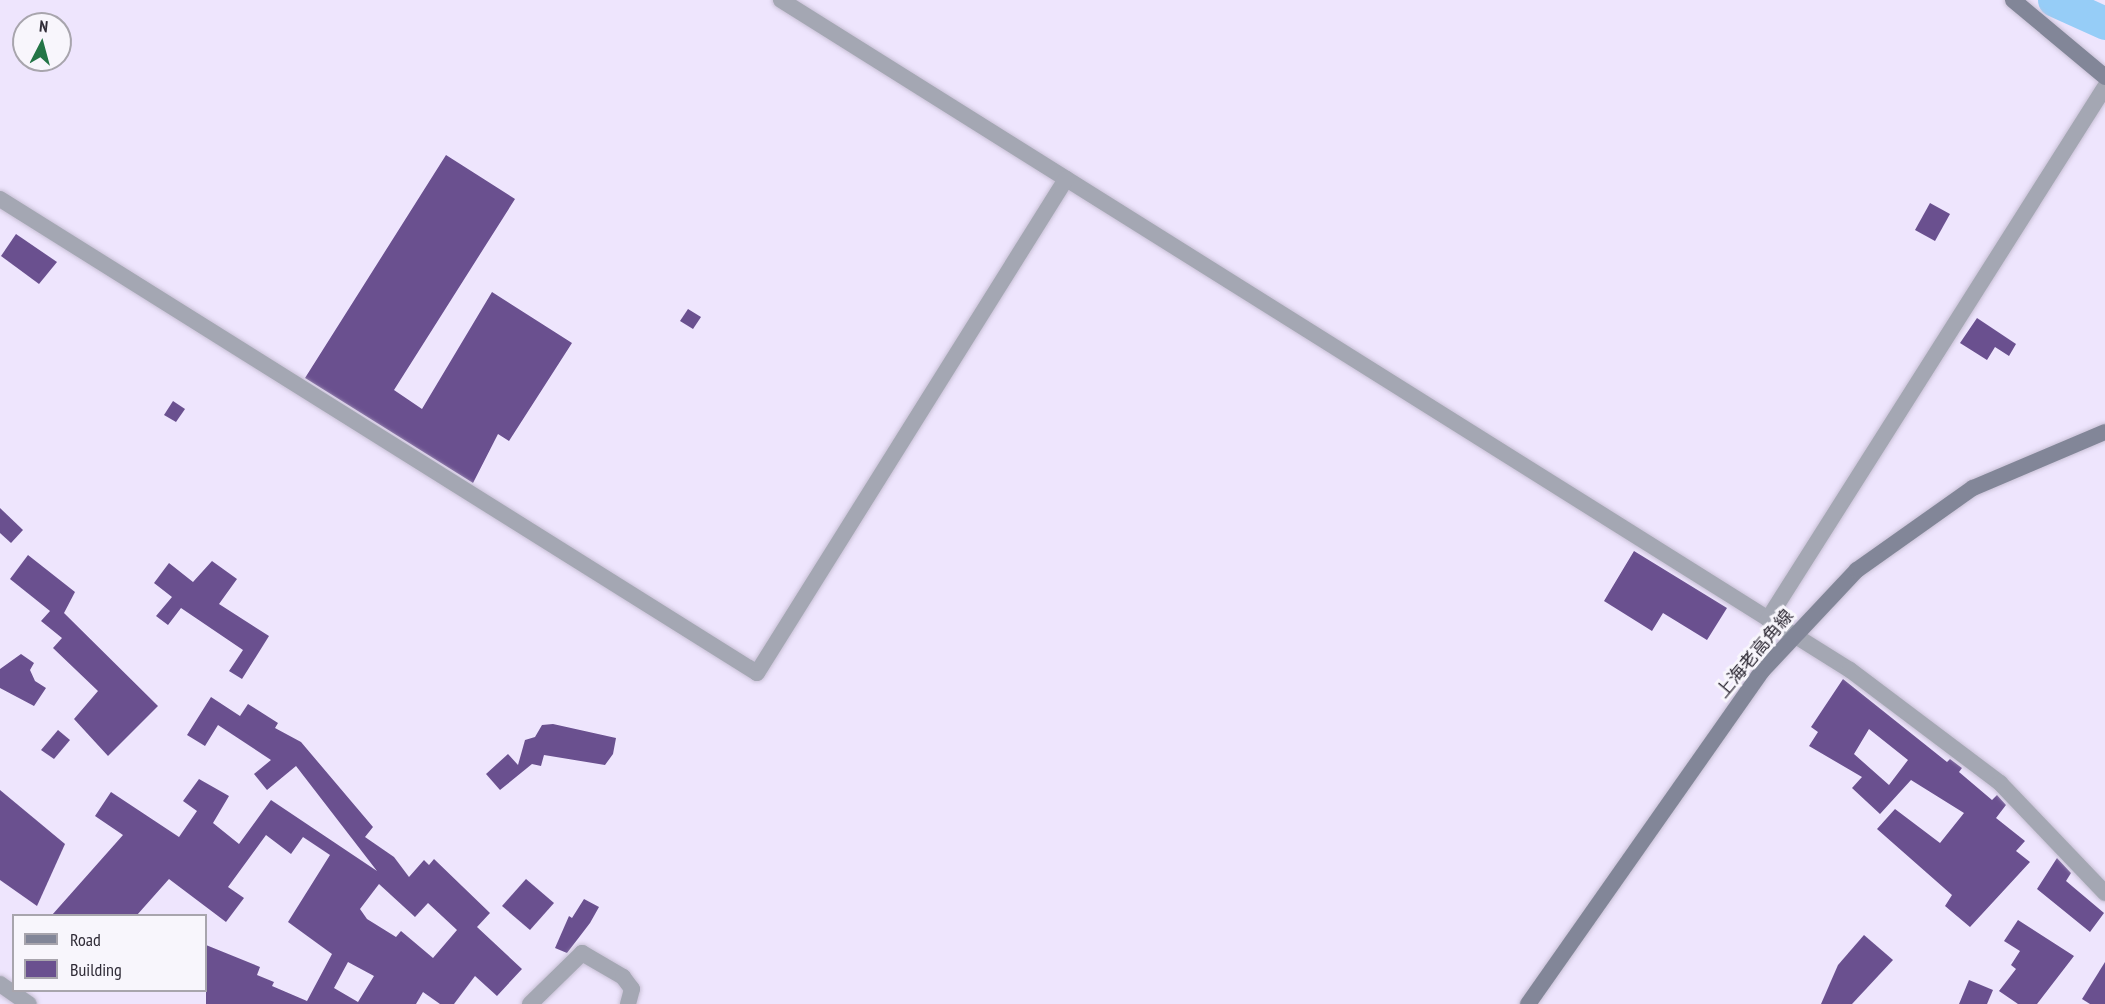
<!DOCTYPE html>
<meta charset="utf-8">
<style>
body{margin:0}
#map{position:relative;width:2105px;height:1004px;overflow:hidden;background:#eee5fd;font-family:"PT Sans Narrow","Noto Sans JP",sans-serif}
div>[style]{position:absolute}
.river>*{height:33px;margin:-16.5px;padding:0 16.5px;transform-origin:16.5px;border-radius:16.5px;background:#96cdf7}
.building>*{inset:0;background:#6a508f}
.roads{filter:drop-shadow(0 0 2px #c8c0d5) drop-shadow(0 0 2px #c8c0d5)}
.minor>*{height:16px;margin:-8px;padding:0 8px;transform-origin:8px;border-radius:8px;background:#a4a7b3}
.tertiary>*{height:16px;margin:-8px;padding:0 8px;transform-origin:8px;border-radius:8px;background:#a4a7b3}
.secondary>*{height:16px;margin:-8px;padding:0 8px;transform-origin:8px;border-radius:8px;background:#828698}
span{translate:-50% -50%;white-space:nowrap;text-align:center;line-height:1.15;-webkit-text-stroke:6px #f8f6fc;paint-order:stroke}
.street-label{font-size:18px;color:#2f2b36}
.legend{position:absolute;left:12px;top:914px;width:195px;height:78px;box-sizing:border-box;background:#f8f6fc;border:2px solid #a8a5ad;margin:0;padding:8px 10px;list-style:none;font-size:18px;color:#2f2b36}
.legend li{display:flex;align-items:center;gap:12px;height:30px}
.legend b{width:30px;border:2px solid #a8a5ad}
.north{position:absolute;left:12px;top:12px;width:60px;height:60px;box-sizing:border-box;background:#f8f6fc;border:2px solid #a8a5ad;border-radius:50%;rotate:6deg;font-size:16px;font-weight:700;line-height:24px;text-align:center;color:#2f2b36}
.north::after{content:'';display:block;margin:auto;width:21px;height:27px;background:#237546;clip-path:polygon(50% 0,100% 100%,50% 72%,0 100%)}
</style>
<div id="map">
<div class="river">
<div style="left:2054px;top:0;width:56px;rotate:24.3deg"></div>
</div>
<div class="building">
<div style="clip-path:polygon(446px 155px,515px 199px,394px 390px,422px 409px,492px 292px,572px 343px,509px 441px,498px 434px,473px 483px,305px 378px)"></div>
<div style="clip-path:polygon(1930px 203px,1950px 214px,1935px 241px,1915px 230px)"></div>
<div style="clip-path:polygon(16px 234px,57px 262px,39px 284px,1px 256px)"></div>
<div style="clip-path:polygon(688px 309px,701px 317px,693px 329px,680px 321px)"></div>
<div style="clip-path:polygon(1977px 318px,2016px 344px,2009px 356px,1995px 347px,1987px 360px,1960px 343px)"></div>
<div style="clip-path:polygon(173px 401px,185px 409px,176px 422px,164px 415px)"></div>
<div style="clip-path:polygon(0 508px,23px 530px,11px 543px,0 533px)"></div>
<div style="clip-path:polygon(1634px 551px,1727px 608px,1707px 640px,1663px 613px,1652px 631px,1604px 601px)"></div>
<div style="clip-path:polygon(28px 555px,75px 592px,64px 613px,158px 706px,108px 756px,74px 719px,98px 691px,53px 648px,62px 638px,41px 621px,50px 611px,10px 579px)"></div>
<div style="clip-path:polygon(212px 561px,237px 579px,219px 604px,269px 636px,242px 679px,229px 671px,243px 650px,181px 608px,168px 625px,156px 616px,172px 597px,154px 583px,169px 563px,193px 582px)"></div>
<div style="clip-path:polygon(21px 654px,34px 663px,30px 670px,35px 681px,46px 688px,34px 706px,0 688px,0 669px)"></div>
<div style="clip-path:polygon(evenodd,1843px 679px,1947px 762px,1950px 759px,1962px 768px,1959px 772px,1992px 800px,1997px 795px,2006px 805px,1996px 818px,2025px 841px,2016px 851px,2030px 862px,1970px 927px,1945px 906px,1952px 895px,1877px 829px,1895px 809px,1940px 843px,1964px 813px,1911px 780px,1880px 814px,1852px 788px,1862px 777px,1809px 746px,1818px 732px,1811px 727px,1843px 679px,1869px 729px,1908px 760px,1889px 785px,1854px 754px,1869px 729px)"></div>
<div style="clip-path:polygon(evenodd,211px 697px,240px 716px,248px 704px,278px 723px,275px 728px,301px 742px,373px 827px,365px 837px,394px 857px,409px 877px,424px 860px,429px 865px,434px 859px,490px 913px,477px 927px,522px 969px,497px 996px,475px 976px,454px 1004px,440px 1004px,423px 992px,416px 1004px,206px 1004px,206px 945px,260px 967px,257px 975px,274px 982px,272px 986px,307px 1001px,332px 954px,288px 922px,330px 855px,303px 837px,291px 854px,266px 835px,228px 887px,244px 898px,226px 922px,169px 879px,137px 915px,52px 915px,123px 835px,95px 816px,111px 792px,179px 837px,197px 811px,183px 801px,199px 779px,229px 796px,213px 823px,239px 844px,271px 800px,377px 871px,296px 766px,267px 790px,254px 774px,271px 760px,218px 725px,205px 746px,187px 735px,211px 697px,379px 884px,415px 917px,428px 903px,457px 930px,433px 958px,401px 931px,396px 937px,367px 919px,360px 909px,379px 884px,211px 697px,348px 962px,374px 976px,358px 1002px,334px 988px,348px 962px)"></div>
<div style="clip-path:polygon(553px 724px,616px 738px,613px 754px,605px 765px,544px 755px,541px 766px,532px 764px,500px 790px,486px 774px,508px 754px,518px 765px,525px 740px,535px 737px,542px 725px)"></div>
<div style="clip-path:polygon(58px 730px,70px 740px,54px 759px,41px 750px)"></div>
<div style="clip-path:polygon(0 790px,65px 844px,37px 906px,0 880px)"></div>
<div style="clip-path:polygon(2057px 858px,2071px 873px,2066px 881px,2104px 913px,2090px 932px,2037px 889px)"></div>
<div style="clip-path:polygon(526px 879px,554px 903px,530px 930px,502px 906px)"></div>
<div style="clip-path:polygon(584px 899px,599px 907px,590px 923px,567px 953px,555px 948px,569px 916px,572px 918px)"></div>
<div style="clip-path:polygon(2018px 920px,2074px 956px,2037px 1004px,2018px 1004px,1999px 991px,2016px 969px,2011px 965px,2020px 951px,2004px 941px)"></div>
<div style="clip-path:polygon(1864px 935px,1893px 960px,1852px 1004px,1821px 1004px,1838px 965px)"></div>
<div style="clip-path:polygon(2105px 962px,2105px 1004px,2090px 1004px,2082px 999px)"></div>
<div style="clip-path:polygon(1969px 980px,1993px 990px,1987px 1004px,1959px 1004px)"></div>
</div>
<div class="roads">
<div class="minor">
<div style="left:781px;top:0;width:1262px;rotate:32.08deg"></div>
<div style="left:1850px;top:670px;width:188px;rotate:37deg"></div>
<div style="left:2000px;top:783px;width:152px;rotate:46.3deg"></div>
<div style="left:0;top:199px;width:893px;rotate:32.05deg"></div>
<div style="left:757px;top:673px;width:583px;rotate:-57.97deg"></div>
<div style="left:1768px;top:619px;width:630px;rotate:-57.65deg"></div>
<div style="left:530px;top:1004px;width:73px;rotate:-44.4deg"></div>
<div style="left:582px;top:953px;width:48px;rotate:30.3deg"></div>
<div style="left:623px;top:977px;width:15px;rotate:53deg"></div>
<div style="left:632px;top:989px;width:16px;rotate:105deg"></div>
</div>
<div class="tertiary">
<div style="left:0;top:984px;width:35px;rotate:35deg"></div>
</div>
<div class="secondary">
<div style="left:2013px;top:0;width:120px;rotate:39.9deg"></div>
<div style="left:1528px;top:1004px;width:408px;rotate:-54.9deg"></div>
<div style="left:1763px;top:670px;width:137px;rotate:-46.8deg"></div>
<div style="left:1857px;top:570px;width:142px;rotate:-35.3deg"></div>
<div style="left:1973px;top:488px;width:143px;rotate:-23deg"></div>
</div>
</div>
<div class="street-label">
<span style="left:1755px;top:654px;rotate:-50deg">上海老高角線</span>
</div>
<ul class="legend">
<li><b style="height:8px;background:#828698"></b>Road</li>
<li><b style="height:16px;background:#6a508f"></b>Building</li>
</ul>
<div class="north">N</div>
</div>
